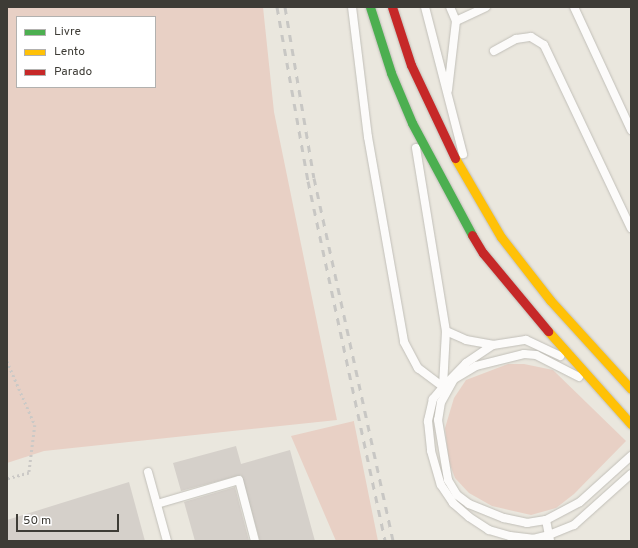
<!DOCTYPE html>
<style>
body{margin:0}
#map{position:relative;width:638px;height:548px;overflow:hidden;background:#eae7de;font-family:Overpass,sans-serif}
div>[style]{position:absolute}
.green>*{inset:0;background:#e8d0c5}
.building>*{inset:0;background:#d5d0ca}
.path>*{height:2.5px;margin-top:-1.25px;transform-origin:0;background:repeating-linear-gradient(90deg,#cbc9c6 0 2px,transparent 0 5px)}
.roads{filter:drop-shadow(0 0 1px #c1bfb8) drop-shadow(0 0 1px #c1bfb8)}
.lane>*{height:8px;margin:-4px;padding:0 4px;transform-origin:4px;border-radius:4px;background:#fcfbfa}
.fast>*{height:9px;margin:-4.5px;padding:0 4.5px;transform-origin:4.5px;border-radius:4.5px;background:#4caf50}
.slow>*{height:9px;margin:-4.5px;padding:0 4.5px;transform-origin:4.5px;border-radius:4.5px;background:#ffc107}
.jam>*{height:9px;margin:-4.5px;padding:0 4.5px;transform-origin:4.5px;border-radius:4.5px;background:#c62828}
.rail>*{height:3px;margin-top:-1.5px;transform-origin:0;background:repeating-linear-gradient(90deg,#c8c7c4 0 7px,transparent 0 14px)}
span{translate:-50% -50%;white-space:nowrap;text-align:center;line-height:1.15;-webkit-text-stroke:4px #fff;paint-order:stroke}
.frame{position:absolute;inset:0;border:8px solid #3e3c36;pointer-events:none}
.legend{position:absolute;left:16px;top:16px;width:140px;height:72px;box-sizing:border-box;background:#fff;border:1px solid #b2b1af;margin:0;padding:5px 7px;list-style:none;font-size:12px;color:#3e3c36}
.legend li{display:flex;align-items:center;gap:8px;height:20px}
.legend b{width:20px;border:1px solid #b2b1af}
.scale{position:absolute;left:16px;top:514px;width:103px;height:18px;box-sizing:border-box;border:2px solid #3e3c36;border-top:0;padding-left:5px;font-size:12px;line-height:14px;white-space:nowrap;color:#3e3c36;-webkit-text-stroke:3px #fff;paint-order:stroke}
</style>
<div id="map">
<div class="green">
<div style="clip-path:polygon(evenodd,7px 7px,263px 7px,274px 112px,337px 420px,44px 451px,7px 463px,7px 7px,17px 17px,155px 17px,155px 87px,17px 87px,17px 17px)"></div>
<div style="clip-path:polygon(508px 364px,524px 364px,553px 370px,626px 441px,574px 494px,556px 508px,531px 515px,492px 506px,469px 493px,455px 478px,449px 462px,445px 428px,454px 398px,466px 380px)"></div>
<div style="clip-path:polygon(354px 421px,354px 422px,378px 541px,336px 541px,291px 436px)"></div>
</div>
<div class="building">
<div style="clip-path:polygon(236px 446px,241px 464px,290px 450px,315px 541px,260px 541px,241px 475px,181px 491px,173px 463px)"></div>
<div style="clip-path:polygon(129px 482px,145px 541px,7px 541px,7px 520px)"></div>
<div style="clip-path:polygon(235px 487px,249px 541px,195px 541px,184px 502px)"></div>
</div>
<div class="path">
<div style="left:7px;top:361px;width:70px;rotate:66.4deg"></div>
<div style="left:35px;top:425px;width:48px;rotate:97.1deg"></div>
<div style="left:29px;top:473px;width:23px;rotate:165deg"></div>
</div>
<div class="roads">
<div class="lane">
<div style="left:352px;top:7px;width:131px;rotate:83deg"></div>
<div style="left:368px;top:137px;width:208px;rotate:80deg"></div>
<div style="left:404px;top:342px;width:30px;rotate:62deg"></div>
<div style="left:418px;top:368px;width:31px;rotate:37deg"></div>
<div style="left:443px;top:387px;width:33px;rotate:-46deg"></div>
<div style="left:466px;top:363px;width:32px;rotate:-34deg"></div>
<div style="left:425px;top:7px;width:152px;rotate:75.5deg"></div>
<div style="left:574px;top:7px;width:136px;rotate:65.1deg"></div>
<div style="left:456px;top:21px;width:33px;rotate:-25deg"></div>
<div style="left:494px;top:51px;width:25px;rotate:-29deg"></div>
<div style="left:516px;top:39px;width:15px;rotate:-8deg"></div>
<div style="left:531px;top:37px;width:15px;rotate:32deg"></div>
<div style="left:544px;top:45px;width:203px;rotate:64.6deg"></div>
<div style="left:448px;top:90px;width:69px;rotate:-83.4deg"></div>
<div style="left:456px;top:21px;width:15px;rotate:-113deg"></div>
<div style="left:416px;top:148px;width:185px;rotate:80.7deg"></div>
<div style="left:446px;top:331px;width:22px;rotate:24deg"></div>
<div style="left:466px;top:340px;width:27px;rotate:10deg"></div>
<div style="left:493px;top:345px;width:33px;rotate:-9deg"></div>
<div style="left:526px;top:340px;width:38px;rotate:25deg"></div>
<div style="left:446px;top:331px;width:56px;rotate:93.1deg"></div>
<div style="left:443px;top:387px;width:16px;rotate:130deg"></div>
<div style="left:433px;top:399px;width:23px;rotate:103deg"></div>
<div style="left:428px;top:421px;width:30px;rotate:84deg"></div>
<div style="left:431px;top:451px;width:35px;rotate:74deg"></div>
<div style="left:441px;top:485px;width:22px;rotate:56deg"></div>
<div style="left:453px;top:503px;width:21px;rotate:41deg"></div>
<div style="left:469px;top:517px;width:24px;rotate:33deg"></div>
<div style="left:489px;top:530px;width:22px;rotate:16deg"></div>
<div style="left:510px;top:536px;width:23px;rotate:7deg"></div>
<div style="left:533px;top:539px;width:16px;rotate:-14deg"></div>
<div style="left:549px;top:535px;width:27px;rotate:-22deg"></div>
<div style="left:574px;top:525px;width:76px;rotate:-41.8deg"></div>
<div style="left:579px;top:377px;width:48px;rotate:-152.9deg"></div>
<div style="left:536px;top:355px;width:12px;rotate:-175deg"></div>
<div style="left:524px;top:354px;width:49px;rotate:166deg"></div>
<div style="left:476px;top:366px;width:26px;rotate:149deg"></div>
<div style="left:454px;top:379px;width:26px;rotate:119deg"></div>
<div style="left:441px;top:402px;width:18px;rotate:99deg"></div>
<div style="left:438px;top:420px;width:61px;rotate:80.5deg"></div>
<div style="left:448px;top:480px;width:17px;rotate:59deg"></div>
<div style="left:457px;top:495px;width:15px;rotate:37deg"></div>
<div style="left:469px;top:504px;width:38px;rotate:22deg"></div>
<div style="left:504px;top:518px;width:24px;rotate:12deg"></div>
<div style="left:527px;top:523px;width:19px;rotate:-9deg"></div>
<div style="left:546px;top:520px;width:38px;rotate:-28deg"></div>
<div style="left:580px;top:502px;width:69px;rotate:-42deg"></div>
<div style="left:148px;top:472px;width:72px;rotate:74.6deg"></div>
<div style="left:157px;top:504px;width:85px;rotate:-16.3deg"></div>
<div style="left:239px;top:480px;width:63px;rotate:75.3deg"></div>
<div style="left:546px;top:520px;width:21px;rotate:79deg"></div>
</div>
<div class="fast">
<div style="left:370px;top:7px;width:69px;rotate:72.3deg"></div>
<div style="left:391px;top:73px;width:54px;rotate:67.2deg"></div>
<div style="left:412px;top:123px;width:127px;rotate:61.8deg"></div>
</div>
<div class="slow">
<div style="left:455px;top:158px;width:91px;rotate:59.8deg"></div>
<div style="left:501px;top:237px;width:80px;rotate:52.1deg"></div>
<div style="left:550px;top:300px;width:120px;rotate:47.7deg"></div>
<div style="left:548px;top:331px;width:125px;rotate:48.3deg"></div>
</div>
<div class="jam">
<div style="left:392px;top:7px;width:61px;rotate:71.9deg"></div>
<div style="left:411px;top:65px;width:103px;rotate:64.7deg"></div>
<div style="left:472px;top:235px;width:21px;rotate:59deg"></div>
<div style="left:483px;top:253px;width:102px;rotate:50.2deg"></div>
</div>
</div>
<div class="rail">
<div style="left:277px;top:7px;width:177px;rotate:79.9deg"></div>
<div style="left:308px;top:181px;width:368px;rotate:77.9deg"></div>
<div style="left:285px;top:7px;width:173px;rotate:80.4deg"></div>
<div style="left:314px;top:178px;width:371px;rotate:77.7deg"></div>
</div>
<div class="frame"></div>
<ul class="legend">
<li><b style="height:5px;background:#4caf50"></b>Livre</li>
<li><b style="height:5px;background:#ffc107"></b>Lento</li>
<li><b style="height:5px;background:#c62828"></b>Parado</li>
</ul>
<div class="scale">50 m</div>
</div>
